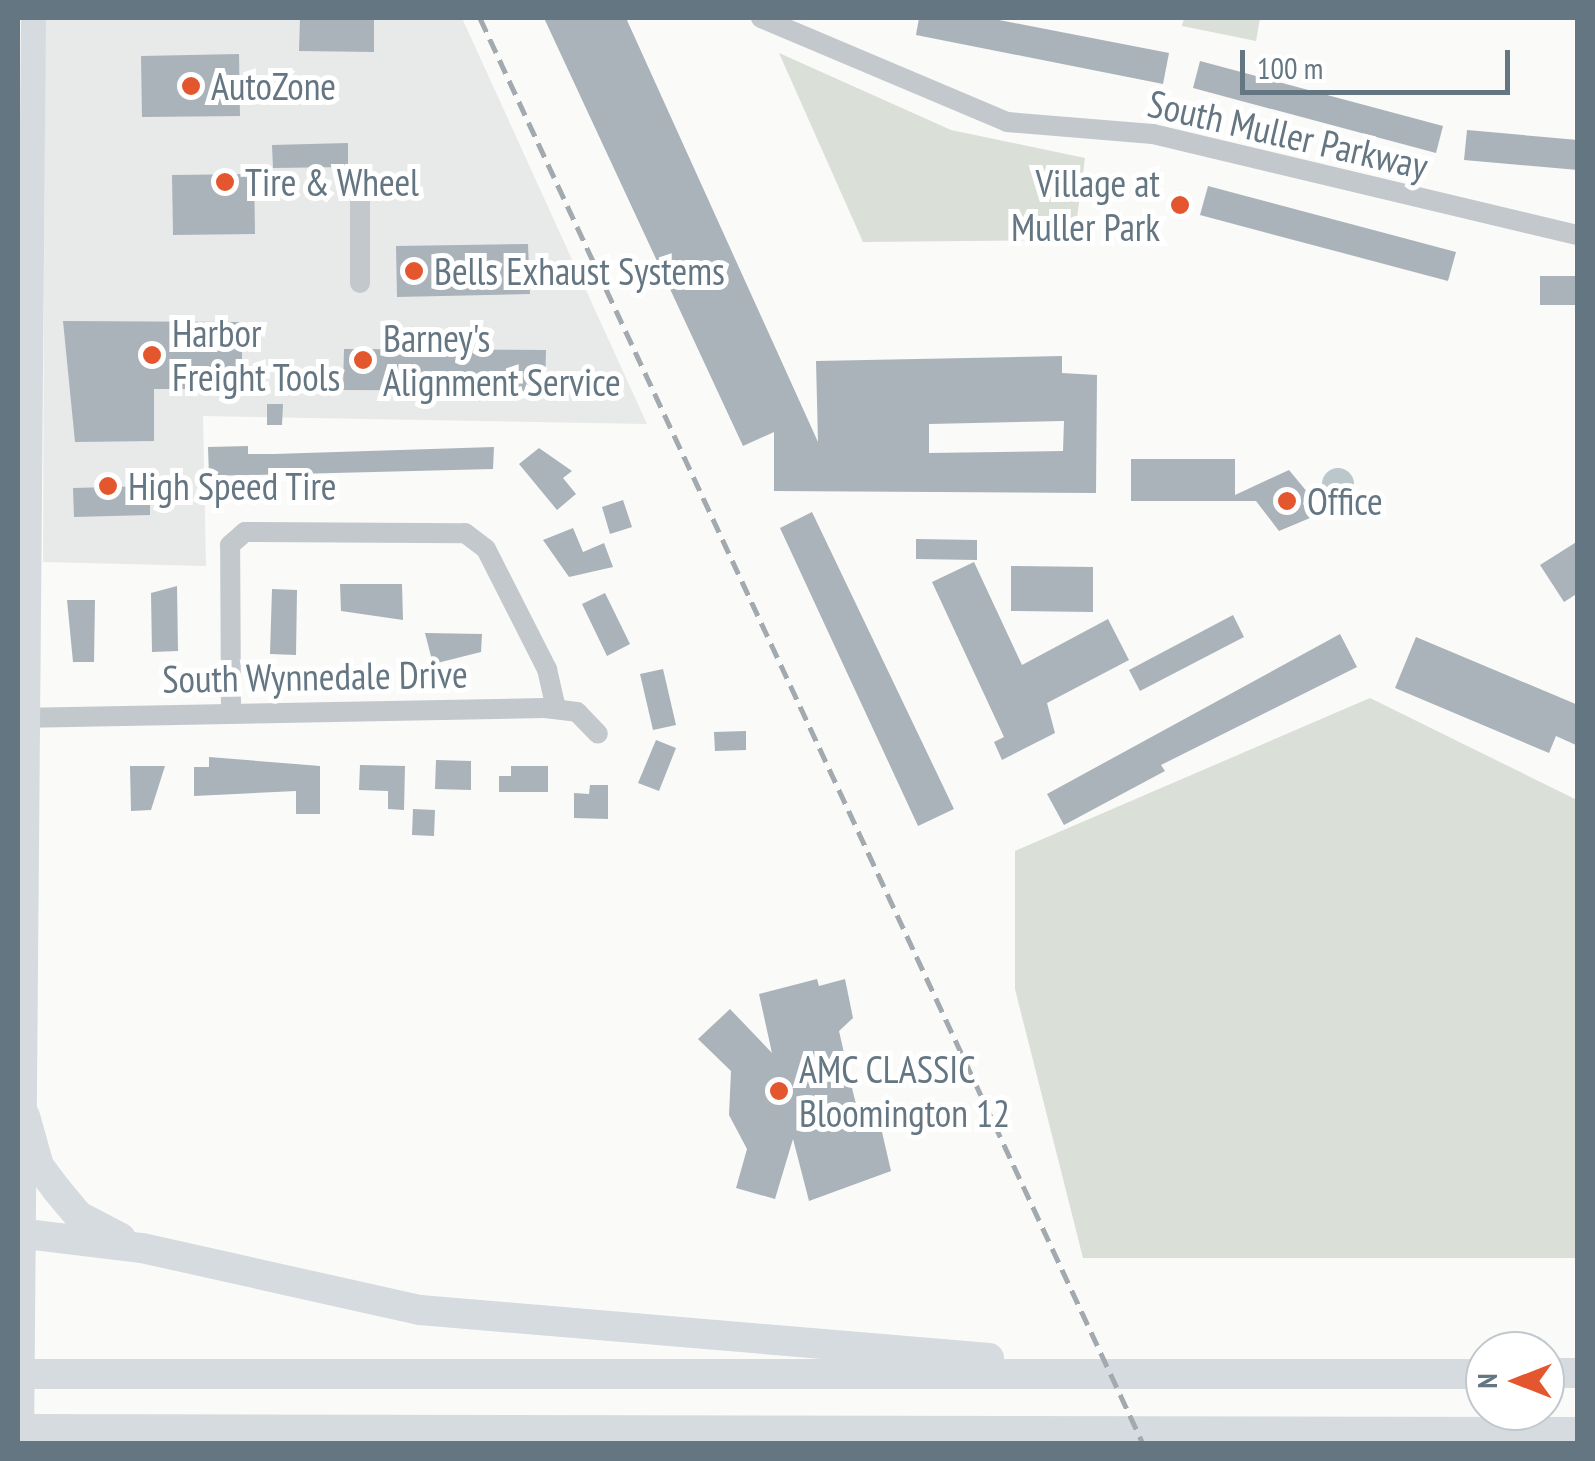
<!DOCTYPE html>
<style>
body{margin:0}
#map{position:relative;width:1595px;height:1461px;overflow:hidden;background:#fafaf8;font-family:"PT Sans Narrow",sans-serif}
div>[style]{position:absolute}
.built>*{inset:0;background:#e8e9e9}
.green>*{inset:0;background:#dadfd7}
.water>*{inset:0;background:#bbc7cb}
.round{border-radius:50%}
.building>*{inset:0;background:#aab3b9}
.minor>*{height:20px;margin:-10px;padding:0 10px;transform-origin:10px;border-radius:10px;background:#c3c8cc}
.major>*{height:25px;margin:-12.5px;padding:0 12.5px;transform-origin:12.5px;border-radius:12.5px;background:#d6dbdf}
.highway>*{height:30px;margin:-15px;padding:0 15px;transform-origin:15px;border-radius:15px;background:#d6dbdf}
.rail>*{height:5px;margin-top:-2.5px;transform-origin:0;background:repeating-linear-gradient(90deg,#a2aab0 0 15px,transparent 0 23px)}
.dots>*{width:28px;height:28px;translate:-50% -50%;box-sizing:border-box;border:5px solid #fff;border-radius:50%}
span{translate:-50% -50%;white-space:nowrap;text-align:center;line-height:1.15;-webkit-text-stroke:10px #fff;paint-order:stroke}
.poi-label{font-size:38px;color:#657683}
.left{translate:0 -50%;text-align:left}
.right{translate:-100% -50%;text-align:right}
.street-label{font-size:38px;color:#657683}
.frame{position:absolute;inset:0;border:20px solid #657683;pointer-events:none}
.north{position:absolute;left:1465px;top:1331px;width:100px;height:100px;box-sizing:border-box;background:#fff;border:2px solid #c1c8cd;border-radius:50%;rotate:270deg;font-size:28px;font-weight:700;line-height:40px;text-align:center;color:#657683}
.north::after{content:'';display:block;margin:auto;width:35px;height:45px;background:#e4572e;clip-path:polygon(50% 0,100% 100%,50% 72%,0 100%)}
.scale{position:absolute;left:1240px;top:50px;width:270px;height:45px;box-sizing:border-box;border:5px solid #657683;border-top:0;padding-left:12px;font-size:30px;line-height:35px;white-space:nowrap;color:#657683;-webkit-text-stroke:8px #fff;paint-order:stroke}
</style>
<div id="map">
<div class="built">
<div style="clip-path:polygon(45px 18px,462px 18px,647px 424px,203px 416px,206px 566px,43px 562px)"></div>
</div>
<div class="green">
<div style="clip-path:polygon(1184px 18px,1260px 18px,1256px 41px,1182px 26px)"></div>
<div style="clip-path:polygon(779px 53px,951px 130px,1085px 158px,1074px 240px,863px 242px)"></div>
<div style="clip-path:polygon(1370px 698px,1577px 800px,1577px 1258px,1083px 1258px,1015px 989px,1015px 851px)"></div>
</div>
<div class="water">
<div class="round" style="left:1322px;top:468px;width:32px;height:32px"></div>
</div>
<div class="building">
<div style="clip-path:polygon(300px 18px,374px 18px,374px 52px,299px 51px)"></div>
<div style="clip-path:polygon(evenodd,544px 18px,626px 18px,818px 442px,816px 361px,1062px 356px,1062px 373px,1097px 375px,1096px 493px,774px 491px,774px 432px,743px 446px,544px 18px,1064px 421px,1063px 451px,929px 453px,929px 424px,1064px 421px)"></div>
<div style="clip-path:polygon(919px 18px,989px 18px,1169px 53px,1163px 84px,916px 35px)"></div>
<div style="clip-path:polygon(239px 54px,240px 116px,142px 117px,141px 56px)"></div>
<div style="clip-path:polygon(1200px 61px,1443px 126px,1436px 153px,1193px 88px)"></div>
<div style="clip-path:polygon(1467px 130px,1578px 140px,1578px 170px,1464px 160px)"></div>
<div style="clip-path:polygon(348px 143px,348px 167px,273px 168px,272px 145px)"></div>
<div style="clip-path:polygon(254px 174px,255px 234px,173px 235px,172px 175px)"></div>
<div style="clip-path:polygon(1208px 186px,1456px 252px,1448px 281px,1200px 215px)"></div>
<div style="clip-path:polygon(528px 244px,530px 294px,397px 297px,396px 246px)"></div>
<div style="clip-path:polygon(1540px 276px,1578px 276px,1578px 305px,1540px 305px)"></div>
<div style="clip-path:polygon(63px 321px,242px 322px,242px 389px,154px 389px,154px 441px,75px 442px)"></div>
<div style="clip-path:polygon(344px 349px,546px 350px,545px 391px,343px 390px)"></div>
<div style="clip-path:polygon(267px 404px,283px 404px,282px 425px,267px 425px)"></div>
<div style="clip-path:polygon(248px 446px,248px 454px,274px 454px,494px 447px,493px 469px,209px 476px,208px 447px)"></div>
<div style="clip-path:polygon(539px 448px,572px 471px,563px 478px,576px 494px,557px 510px,519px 464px)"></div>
<div style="clip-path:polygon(1131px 459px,1235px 459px,1235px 495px,1289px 470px,1313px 499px,1303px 503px,1310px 518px,1279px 531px,1256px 501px,1131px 501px)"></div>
<div style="clip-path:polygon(150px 486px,150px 515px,74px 517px,73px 488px)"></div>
<div style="clip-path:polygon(623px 500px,632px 527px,610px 534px,602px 507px)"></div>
<div style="clip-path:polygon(812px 512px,954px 809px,918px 826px,780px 528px)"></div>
<div style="clip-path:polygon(573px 528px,583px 552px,604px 543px,613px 567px,569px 577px,543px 540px)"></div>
<div style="clip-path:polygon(916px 539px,977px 540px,977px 560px,916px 559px)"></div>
<div style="clip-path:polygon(1578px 541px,1578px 593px,1564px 602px,1540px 565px)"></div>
<div style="clip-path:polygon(974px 562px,1022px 665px,1108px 619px,1129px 660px,1047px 703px,1055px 733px,1002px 760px,994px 742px,1004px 737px,932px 582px)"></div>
<div style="clip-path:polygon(1011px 566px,1093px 567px,1093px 612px,1011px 611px)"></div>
<div style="clip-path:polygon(340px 584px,402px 584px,403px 620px,341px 611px)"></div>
<div style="clip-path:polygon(177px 586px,178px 651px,152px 652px,151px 593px)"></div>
<div style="clip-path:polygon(272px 589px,297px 590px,296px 655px,270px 654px)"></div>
<div style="clip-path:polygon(605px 593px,630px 644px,607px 656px,582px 604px)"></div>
<div style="clip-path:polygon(67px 600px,95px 600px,94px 662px,73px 662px)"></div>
<div style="clip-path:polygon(1233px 615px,1244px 637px,1140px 691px,1129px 670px)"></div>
<div style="clip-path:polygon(425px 633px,482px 634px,481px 652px,433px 664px)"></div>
<div style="clip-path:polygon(1340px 634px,1357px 667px,1161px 765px,1165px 771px,1064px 825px,1047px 794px)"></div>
<div style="clip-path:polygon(1416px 637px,1578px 705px,1578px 746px,1556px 736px,1549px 753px,1395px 688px)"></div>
<div style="clip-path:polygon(663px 669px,676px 725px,653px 730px,640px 674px)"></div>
<div style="clip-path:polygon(746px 731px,746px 750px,715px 751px,714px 732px)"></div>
<div style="clip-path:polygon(656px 740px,676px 748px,659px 791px,638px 783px)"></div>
<div style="clip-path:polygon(209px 757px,320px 766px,320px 814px,296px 814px,296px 791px,194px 796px,194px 767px,209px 767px)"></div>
<div style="clip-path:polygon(436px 760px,471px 761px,471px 790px,435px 789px)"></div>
<div style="clip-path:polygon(360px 765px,405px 766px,404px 810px,388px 809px,388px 791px,359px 790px)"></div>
<div style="clip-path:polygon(130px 766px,165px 766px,151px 810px,131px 811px)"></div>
<div style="clip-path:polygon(511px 766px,548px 766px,548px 792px,499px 792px,499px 776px,511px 776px)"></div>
<div style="clip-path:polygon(590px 785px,608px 785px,608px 819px,574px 818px,574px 793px,589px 794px)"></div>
<div style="clip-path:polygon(413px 809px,435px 810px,434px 836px,412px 835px)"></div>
<div style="clip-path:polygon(817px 979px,819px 986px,845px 979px,853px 1018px,839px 1031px,852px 1088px,862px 1128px,882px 1132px,891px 1171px,809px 1201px,793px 1139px,775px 1199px,736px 1188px,747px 1149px,729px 1115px,731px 1071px,698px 1039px,730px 1009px,772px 1053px,759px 994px)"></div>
</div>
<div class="minor">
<div style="left:761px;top:18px;width:267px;rotate:22.9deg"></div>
<div style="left:1007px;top:122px;width:146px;rotate:4.7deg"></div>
<div style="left:1153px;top:134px;width:437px;rotate:13.4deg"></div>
<div style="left:360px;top:198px;width:85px;rotate:90deg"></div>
<div style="left:231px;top:711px;width:166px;rotate:-90.3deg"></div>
<div style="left:230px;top:545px;width:20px;rotate:-41deg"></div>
<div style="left:245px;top:532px;width:220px;rotate:0.3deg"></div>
<div style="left:465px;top:533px;width:26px;rotate:37deg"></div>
<div style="left:486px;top:549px;width:135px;rotate:63.1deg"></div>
<div style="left:547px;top:669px;width:41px;rotate:77.3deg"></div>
<div style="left:18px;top:718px;width:527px;rotate:-1.09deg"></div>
<div style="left:545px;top:708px;width:32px;rotate:7deg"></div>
<div style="left:577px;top:712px;width:30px;rotate:46deg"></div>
</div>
<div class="major">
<div style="left:21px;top:1444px;width:1426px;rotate:-89.52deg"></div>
</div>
<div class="highway">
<div style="left:25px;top:1116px;width:52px;rotate:74.4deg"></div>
<div style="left:39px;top:1166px;width:30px;rotate:53deg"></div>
<div style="left:57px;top:1190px;width:34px;rotate:50deg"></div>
<div style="left:79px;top:1216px;width:47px;rotate:27.6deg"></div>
<div style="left:18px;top:1233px;width:125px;rotate:6.9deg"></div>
<div style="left:142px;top:1248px;width:285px;rotate:12.6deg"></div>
<div style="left:420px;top:1310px;width:571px;rotate:4.82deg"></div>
<div style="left:1545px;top:1373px;width:33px"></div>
<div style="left:18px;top:1374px;width:1467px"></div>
<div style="left:18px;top:1429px;width:1560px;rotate:0.11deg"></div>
</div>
<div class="rail">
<div style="left:480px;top:18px;width:1573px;rotate:65.06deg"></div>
</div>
<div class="dots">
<div style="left:191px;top:86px;background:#e4572e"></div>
<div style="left:225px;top:182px;background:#e4572e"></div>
<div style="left:1180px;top:205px;background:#e4572e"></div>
<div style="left:414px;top:271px;background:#e4572e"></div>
<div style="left:152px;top:355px;background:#e4572e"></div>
<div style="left:363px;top:360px;background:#e4572e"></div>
<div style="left:108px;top:486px;background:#e4572e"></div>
<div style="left:1287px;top:501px;background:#e4572e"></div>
<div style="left:779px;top:1091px;background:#e4572e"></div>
</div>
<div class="poi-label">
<span class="left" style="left:211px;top:86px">AutoZone</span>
<span class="left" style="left:245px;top:182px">Tire &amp; Wheel</span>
<span class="right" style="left:1160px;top:205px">Village at<br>Muller Park</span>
<span class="left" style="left:434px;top:271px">Bells Exhaust Systems</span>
<span class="left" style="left:172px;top:355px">Harbor<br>Freight Tools</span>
<span class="left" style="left:383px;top:360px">Barney's<br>Alignment Service</span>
<span class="left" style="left:128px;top:486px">High Speed Tire</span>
<span class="left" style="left:1307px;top:501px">Office</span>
<span class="left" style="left:799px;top:1091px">AMC CLASSIC<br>Bloomington 12</span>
</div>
<div class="street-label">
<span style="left:1288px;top:134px;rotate:13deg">South Muller Parkway</span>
<span style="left:315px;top:676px;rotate:-1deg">South Wynnedale Drive</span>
</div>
<div class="frame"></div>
<div class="north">N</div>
<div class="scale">100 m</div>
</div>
